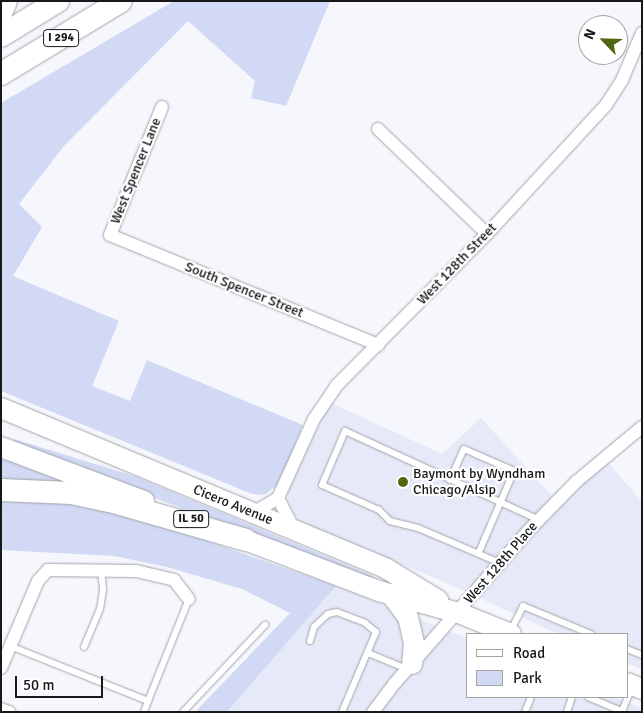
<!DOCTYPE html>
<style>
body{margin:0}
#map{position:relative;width:643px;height:713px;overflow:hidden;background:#f5f7fd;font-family:Signika,sans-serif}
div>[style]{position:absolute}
.built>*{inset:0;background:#e6eaf8}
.green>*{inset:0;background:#d1d9f4}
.roads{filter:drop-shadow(0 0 1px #a2a4aa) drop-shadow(0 0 1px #a2a4aa)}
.lane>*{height:6px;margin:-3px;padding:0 3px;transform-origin:3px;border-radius:3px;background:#fff}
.street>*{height:12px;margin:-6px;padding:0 6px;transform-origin:6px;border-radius:6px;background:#fff}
.primary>*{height:20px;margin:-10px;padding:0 10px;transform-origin:10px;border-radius:10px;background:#fff}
.highway>*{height:22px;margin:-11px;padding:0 11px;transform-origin:11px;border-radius:11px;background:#fff}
.dots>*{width:14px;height:14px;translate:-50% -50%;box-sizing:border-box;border:2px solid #fff;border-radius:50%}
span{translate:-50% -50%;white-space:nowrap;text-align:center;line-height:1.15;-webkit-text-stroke:4.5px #fff;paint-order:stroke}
.shield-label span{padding:1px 4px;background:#fff;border:1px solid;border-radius:4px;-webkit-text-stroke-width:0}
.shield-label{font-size:12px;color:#17181a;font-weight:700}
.street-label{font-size:14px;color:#17181a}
.poi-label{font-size:14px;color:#17181a}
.left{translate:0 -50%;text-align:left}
.frame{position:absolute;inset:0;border:2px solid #17181a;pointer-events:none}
.legend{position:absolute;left:466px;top:633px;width:162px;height:65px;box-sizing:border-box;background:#fff;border:1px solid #a2a3a3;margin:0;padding:6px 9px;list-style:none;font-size:15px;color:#17181a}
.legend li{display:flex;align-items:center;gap:10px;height:25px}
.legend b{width:25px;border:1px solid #a2a3a3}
.north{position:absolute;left:578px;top:15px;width:50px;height:50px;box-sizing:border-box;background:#fff;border:1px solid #a2a3a3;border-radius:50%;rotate:294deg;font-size:14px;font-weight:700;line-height:20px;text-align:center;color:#17181a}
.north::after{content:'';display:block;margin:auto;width:18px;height:22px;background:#516612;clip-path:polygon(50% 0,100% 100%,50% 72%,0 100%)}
.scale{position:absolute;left:15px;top:676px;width:88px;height:22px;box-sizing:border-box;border:2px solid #17181a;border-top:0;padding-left:6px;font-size:15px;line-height:18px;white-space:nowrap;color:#17181a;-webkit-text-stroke:4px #fff;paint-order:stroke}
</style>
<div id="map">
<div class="built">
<div style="clip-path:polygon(331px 403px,442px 454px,481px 418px,552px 496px,600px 453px,642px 502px,642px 669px,627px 663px,627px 634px,558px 634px,440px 580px,303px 524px,294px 514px,288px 501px,288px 492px,315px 429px)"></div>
<div style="clip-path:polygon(336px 586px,467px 638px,467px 697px,614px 697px,642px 708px,642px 712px,227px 712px)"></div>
</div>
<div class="green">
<div style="clip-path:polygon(174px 1px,330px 1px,286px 106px,251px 98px,255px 81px,188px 21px,64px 146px,19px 204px,42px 227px,13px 276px,119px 321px,92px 386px,130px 401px,147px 360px,303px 425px,279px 484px,264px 495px,252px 494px,1px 391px,1px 103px)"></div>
<div style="clip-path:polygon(14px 439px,134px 476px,373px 576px,372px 579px,120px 485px,13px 442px)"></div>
<div style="clip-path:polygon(1px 452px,86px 486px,1px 484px)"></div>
<div style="clip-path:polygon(53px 500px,131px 514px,336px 586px,227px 712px,195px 712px,290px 613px,242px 589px,167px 567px,114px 556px,1px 550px,1px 501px)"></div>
</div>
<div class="roads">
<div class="lane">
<div style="left:450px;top:480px;width:34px;rotate:-66deg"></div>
<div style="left:464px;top:449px;width:55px;rotate:23.7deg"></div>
<div style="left:514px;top:471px;width:90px;rotate:113.4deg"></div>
<div style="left:500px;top:563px;width:89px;rotate:-156.9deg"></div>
<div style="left:418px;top:528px;width:29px;rotate:-166deg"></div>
<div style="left:390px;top:521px;width:16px;rotate:-135deg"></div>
<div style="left:379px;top:510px;width:62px;rotate:-156.3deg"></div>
<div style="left:322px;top:485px;width:59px;rotate:-66.9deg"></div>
<div style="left:345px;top:431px;width:213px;rotate:24.6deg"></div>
<div style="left:511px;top:630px;width:27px;rotate:-63deg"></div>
<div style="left:523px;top:606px;width:74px;rotate:22.4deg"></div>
<div style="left:310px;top:641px;width:15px;rotate:-74deg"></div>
<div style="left:314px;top:627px;width:19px;rotate:-43deg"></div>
<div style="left:328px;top:614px;width:9px;rotate:-13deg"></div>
<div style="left:337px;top:612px;width:30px;rotate:21deg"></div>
<div style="left:365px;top:623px;width:14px;rotate:39deg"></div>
<div style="left:376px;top:632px;width:87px;rotate:113deg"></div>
<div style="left:10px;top:646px;width:149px;rotate:21.7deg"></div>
<div style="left:148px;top:701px;width:12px;rotate:110deg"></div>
<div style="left:84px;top:647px;width:41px;rotate:-67.2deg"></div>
<div style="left:100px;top:609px;width:20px;rotate:-81deg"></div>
<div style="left:103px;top:589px;width:18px;rotate:-96deg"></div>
<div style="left:627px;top:649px;width:16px;rotate:22deg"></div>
<div style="left:368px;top:653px;width:42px;rotate:22.3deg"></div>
<div style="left:588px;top:697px;width:38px;rotate:23deg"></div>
<div style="left:148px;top:701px;width:110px;rotate:-68.1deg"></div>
<div style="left:622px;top:711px;width:26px;rotate:-67deg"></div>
<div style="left:183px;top:712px;width:120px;rotate:-46.7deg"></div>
<div style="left:525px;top:712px;width:16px;rotate:-68deg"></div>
<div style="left:567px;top:712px;width:16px;rotate:-72deg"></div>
</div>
<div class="street">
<div style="left:162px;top:107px;width:138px;rotate:112.1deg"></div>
<div style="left:110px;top:235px;width:290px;rotate:22.3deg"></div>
<div style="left:378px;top:129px;width:151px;rotate:43.9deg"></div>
<div style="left:278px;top:498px;width:35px;rotate:63deg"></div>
<div style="left:253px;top:513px;width:29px;rotate:-31deg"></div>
<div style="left:278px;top:498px;width:87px;rotate:-65.5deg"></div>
<div style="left:314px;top:419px;width:41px;rotate:-55.9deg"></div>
<div style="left:337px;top:385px;width:213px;rotate:-45.2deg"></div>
<div style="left:487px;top:234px;width:176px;rotate:-47.3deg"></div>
<div style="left:606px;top:105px;width:30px;rotate:-57deg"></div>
<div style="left:622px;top:80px;width:51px;rotate:-66.9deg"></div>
<div style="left:1px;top:668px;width:95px;rotate:-67deg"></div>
<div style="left:38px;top:581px;width:15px;rotate:-48deg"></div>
<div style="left:48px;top:570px;width:88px;rotate:0.7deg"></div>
<div style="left:136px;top:571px;width:39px;rotate:13deg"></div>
<div style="left:174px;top:580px;width:24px;rotate:52deg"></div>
<div style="left:1px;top:709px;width:9px;rotate:21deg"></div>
<div style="left:373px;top:712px;width:36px;rotate:-53deg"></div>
<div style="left:395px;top:683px;width:201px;rotate:-48.8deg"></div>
<div style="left:527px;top:532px;width:71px;rotate:-45.6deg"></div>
<div style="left:577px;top:481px;width:85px;rotate:-39.7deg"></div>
</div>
<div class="primary">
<div style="left:1px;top:16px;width:16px;rotate:-68deg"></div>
<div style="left:1px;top:408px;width:418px;rotate:22.6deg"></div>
<div style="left:387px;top:569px;width:60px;rotate:31.3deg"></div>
<div style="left:1px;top:447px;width:153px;rotate:20.7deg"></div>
<div style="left:232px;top:535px;width:157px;rotate:20.9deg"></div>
<div style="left:379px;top:591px;width:83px;rotate:15.4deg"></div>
<div style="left:459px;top:613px;width:56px;rotate:22deg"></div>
<div style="left:391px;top:594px;width:29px;rotate:54deg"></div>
<div style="left:408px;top:617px;width:27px;rotate:77deg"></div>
<div style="left:414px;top:643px;width:21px;rotate:95deg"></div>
<div style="left:627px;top:683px;width:16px;rotate:22deg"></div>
</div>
<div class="highway">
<div style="left:1px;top:36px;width:67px;rotate:-31.6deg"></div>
<div style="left:1px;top:74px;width:140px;rotate:-31.3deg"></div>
<div style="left:1px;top:490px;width:70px;rotate:2.5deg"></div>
<div style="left:71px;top:493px;width:40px;rotate:12deg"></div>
<div style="left:110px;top:501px;width:141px;rotate:16deg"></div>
</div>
</div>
<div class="dots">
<div style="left:403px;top:482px;background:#516612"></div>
</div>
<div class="shield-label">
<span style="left:61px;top:38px">I 294</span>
<span style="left:191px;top:519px">IL 50</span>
</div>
<div class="street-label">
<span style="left:136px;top:171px;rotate:-68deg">West Spencer Lane</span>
<span style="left:457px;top:264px;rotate:-46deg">West 128th Street</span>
<span style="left:244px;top:290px;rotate:22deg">South Spencer Street</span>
<span style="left:233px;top:505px;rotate:22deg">Cicero Avenue</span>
<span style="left:501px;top:563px;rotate:-49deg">West 128th Place</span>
</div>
<div class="poi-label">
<span class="left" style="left:413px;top:482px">Baymont by Wyndham<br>Chicago/Alsip</span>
</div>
<div class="frame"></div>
<ul class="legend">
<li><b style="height:6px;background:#fff"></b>Road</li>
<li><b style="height:14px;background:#d1d9f4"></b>Park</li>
</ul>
<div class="north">N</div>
<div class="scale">50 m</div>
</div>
